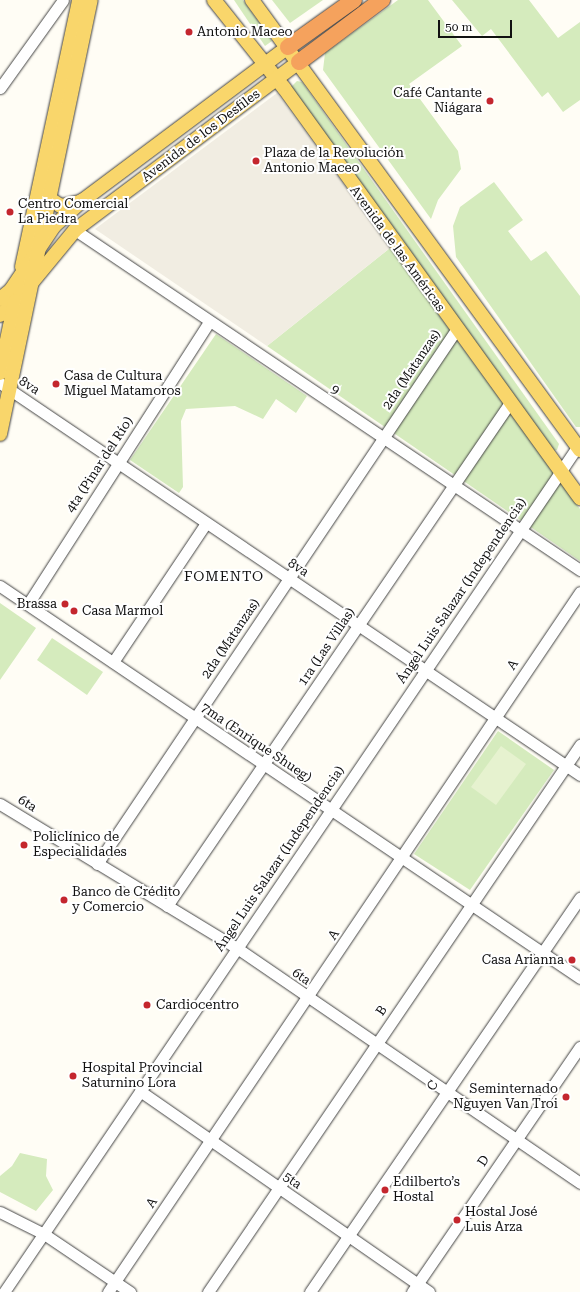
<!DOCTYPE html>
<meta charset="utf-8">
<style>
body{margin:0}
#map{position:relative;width:580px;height:1292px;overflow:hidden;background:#fffdf5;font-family:"Roboto Serif",serif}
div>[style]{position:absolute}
.green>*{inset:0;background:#d5ebbd}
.pitch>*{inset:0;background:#e6f2cf}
.plaza>*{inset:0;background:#f1ede2}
.roads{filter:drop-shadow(0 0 1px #444) drop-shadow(0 0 1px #444)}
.minor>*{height:11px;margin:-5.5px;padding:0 5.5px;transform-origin:5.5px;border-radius:5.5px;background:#fff}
.major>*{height:14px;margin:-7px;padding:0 7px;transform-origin:7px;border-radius:7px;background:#f9d66b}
.highway>*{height:16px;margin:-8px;padding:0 8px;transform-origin:8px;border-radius:8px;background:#f5a25d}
.dots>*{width:11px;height:11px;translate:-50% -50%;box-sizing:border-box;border:2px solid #fff;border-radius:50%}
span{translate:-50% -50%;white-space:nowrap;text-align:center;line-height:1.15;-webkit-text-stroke:4px #fff;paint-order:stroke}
.poi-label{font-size:13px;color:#111}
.left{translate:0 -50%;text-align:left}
.right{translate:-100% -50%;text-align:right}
.street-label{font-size:13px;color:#111}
.neighbourhood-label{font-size:14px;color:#111;letter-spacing:1px}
.scale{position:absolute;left:438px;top:20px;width:74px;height:18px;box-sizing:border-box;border:2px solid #111;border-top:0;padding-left:5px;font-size:12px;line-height:14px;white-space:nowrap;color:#111;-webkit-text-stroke:3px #fff;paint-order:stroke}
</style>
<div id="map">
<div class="green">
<div style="clip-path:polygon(234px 0,243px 0,272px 41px,265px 46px)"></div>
<div style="clip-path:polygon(272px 0,323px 0,290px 23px)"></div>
<div style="clip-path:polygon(398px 0,428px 0,462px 46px,409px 84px,458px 151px,461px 169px,438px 200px,431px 219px,323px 70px,325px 53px)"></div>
<div style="clip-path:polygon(452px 0,529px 0,558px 38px,580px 22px,580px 100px,563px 112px,548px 92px,542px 97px,491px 29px,482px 36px)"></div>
<div style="clip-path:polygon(297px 81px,302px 82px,559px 444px,557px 450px,553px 451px,291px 87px)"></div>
<div style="clip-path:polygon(494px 182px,523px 220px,508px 231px,531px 261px,546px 251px,580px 296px,580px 427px,576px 427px,456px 257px,453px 226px,460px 207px)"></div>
<div style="clip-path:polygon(390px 248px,580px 509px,580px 561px,267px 346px)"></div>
<div style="clip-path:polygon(216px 334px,307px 396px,296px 413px,276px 399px,263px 419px,235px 406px,186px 409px,181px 421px,183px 487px,179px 493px,130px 460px)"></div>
<div style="clip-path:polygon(0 603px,36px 628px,0 680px)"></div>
<div style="clip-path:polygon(52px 638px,103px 672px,87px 695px,37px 660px)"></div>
<div style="clip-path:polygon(498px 731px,554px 770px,470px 890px,414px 854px)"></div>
<div style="clip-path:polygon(20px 1153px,47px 1159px,46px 1176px,53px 1190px,36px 1211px,0 1192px,0 1176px,12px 1166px)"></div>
</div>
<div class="pitch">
<div style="clip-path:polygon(501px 746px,526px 764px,496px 805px,471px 787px)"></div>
</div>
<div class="plaza">
<div style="clip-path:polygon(277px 93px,390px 248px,267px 346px,95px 229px)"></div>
</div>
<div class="roads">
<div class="minor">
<div style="left:0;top:88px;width:108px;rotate:-54.4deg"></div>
<div style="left:75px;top:230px;width:609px;rotate:33.95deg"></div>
<div style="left:0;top:383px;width:700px;rotate:34.05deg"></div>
<div style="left:0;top:586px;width:700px;rotate:34.05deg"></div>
<div style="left:28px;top:604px;width:335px;rotate:-57.3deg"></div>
<div style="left:113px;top:662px;width:167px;rotate:-56.2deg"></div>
<div style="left:0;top:804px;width:277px;rotate:31.3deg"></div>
<div style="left:237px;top:948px;width:416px;rotate:34.4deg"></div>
<div style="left:97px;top:864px;width:643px;rotate:-56.09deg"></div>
<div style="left:167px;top:906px;width:607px;rotate:-55.73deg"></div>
<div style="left:140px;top:1091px;width:352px;rotate:34.8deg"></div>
<div style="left:0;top:1212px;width:49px;rotate:26.6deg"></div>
<div style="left:44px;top:1234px;width:104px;rotate:34deg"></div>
<div style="left:4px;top:1292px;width:1026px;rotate:-55.85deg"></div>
<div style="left:108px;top:1292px;width:844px;rotate:-56.01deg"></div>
<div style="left:208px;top:1292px;width:662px;rotate:-55.78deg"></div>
<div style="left:310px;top:1292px;width:478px;rotate:-55.6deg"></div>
<div style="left:412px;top:1292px;width:297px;rotate:-55.6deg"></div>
</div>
<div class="major">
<div style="left:214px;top:0;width:112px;rotate:51.5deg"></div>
<div style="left:284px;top:88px;width:506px;rotate:54.17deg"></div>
<div style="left:252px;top:0;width:557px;rotate:53.91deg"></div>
<div style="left:47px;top:197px;width:17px;rotate:33deg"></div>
<div style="left:61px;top:206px;width:19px;rotate:-12deg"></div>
<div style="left:22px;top:267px;width:273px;rotate:-77.9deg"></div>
<div style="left:0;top:299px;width:14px;rotate:-39deg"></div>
<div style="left:11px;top:290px;width:77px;rotate:-56.1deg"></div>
<div style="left:54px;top:226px;width:38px;rotate:-42deg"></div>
<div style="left:82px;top:201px;width:257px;rotate:-36.8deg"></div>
<div style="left:0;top:315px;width:18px;rotate:-38deg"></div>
<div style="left:14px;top:304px;width:96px;rotate:-50.5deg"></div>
<div style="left:75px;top:230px;width:280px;rotate:-36.9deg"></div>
<div style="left:0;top:373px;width:73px;rotate:-78.1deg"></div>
<div style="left:0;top:434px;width:443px;rotate:-78.2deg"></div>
</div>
<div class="highway">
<div style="left:288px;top:47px;width:81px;rotate:-35.5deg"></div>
<div style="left:299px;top:62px;width:104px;rotate:-36.8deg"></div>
</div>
</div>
<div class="dots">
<div style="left:189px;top:32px;background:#c4262e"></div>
<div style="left:490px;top:101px;background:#c4262e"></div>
<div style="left:256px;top:161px;background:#c4262e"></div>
<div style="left:10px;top:212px;background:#c4262e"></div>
<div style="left:56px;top:384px;background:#c4262e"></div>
<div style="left:65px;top:604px;background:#c4262e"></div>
<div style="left:74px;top:611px;background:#c4262e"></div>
<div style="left:24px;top:845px;background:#c4262e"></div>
<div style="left:64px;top:900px;background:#c4262e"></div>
<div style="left:572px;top:960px;background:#c4262e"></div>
<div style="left:147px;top:1005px;background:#c4262e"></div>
<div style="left:73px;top:1076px;background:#c4262e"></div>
<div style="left:566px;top:1097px;background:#c4262e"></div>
<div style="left:385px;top:1190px;background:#c4262e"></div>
<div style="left:457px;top:1220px;background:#c4262e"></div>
</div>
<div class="poi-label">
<span class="left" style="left:197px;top:32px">Antonio Maceo</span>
<span class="right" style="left:482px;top:101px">Café Cantante<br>Niágara</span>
<span class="left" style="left:264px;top:161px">Plaza de la Revolución<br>Antonio Maceo</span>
<span class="left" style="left:18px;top:212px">Centro Comercial<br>La Piedra</span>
<span class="left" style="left:64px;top:384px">Casa de Cultura<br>Miguel Matamoros</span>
<span class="right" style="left:57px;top:604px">Brassa</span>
<span class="left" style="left:82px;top:611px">Casa Marmol</span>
<span class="left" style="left:33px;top:845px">Policlínico de<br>Especialidades</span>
<span class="left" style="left:72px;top:900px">Banco de Crédito<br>y Comercio</span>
<span class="right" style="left:564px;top:960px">Casa Arianna</span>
<span class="left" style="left:156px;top:1005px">Cardiocentro</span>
<span class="left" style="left:82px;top:1076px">Hospital Provincial<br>Saturnino Lora</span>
<span class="right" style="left:558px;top:1097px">Seminternado<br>Nguyen Van Troi</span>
<span class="left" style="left:393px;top:1190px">Edilberto’s<br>Hostal</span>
<span class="left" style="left:465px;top:1220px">Hostal José<br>Luis Arza</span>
</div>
<div class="street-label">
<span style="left:201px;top:136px;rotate:-37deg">Avenida de los Desfiles</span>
<span style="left:397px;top:249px;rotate:54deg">Avenida de las Américas</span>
<span style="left:412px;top:370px;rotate:-56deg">2da (Matanzas)</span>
<span style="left:29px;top:386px;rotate:34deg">8va</span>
<span style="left:335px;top:390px;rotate:34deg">9</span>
<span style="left:100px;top:465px;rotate:-57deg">4ta (Pinar del Río)</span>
<span style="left:298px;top:568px;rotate:34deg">8va</span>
<span style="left:462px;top:591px;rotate:-56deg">Ángel Luis Salazar (Independencia)</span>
<span style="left:231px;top:639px;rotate:-56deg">2da (Matanzas)</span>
<span style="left:327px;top:647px;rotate:-56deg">1ra (Las Villas)</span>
<span style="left:513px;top:665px;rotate:-56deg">A</span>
<span style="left:256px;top:743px;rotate:34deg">7ma (Enrique Shueg)</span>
<span style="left:27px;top:804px;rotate:32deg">6ta</span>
<span style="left:280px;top:859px;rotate:-56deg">Ángel Luis Salazar (Independencia)</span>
<span style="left:334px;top:935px;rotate:-56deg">A</span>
<span style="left:301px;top:977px;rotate:35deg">6ta</span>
<span style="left:382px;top:1011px;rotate:-56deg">B</span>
<span style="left:433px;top:1086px;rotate:-55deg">C</span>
<span style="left:484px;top:1161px;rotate:-56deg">D</span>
<span style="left:292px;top:1181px;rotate:35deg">5ta</span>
<span style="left:152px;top:1203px;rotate:-56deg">A</span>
</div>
<div class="neighbourhood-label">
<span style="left:224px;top:576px">FOMENTO</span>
</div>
<div class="scale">50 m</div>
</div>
